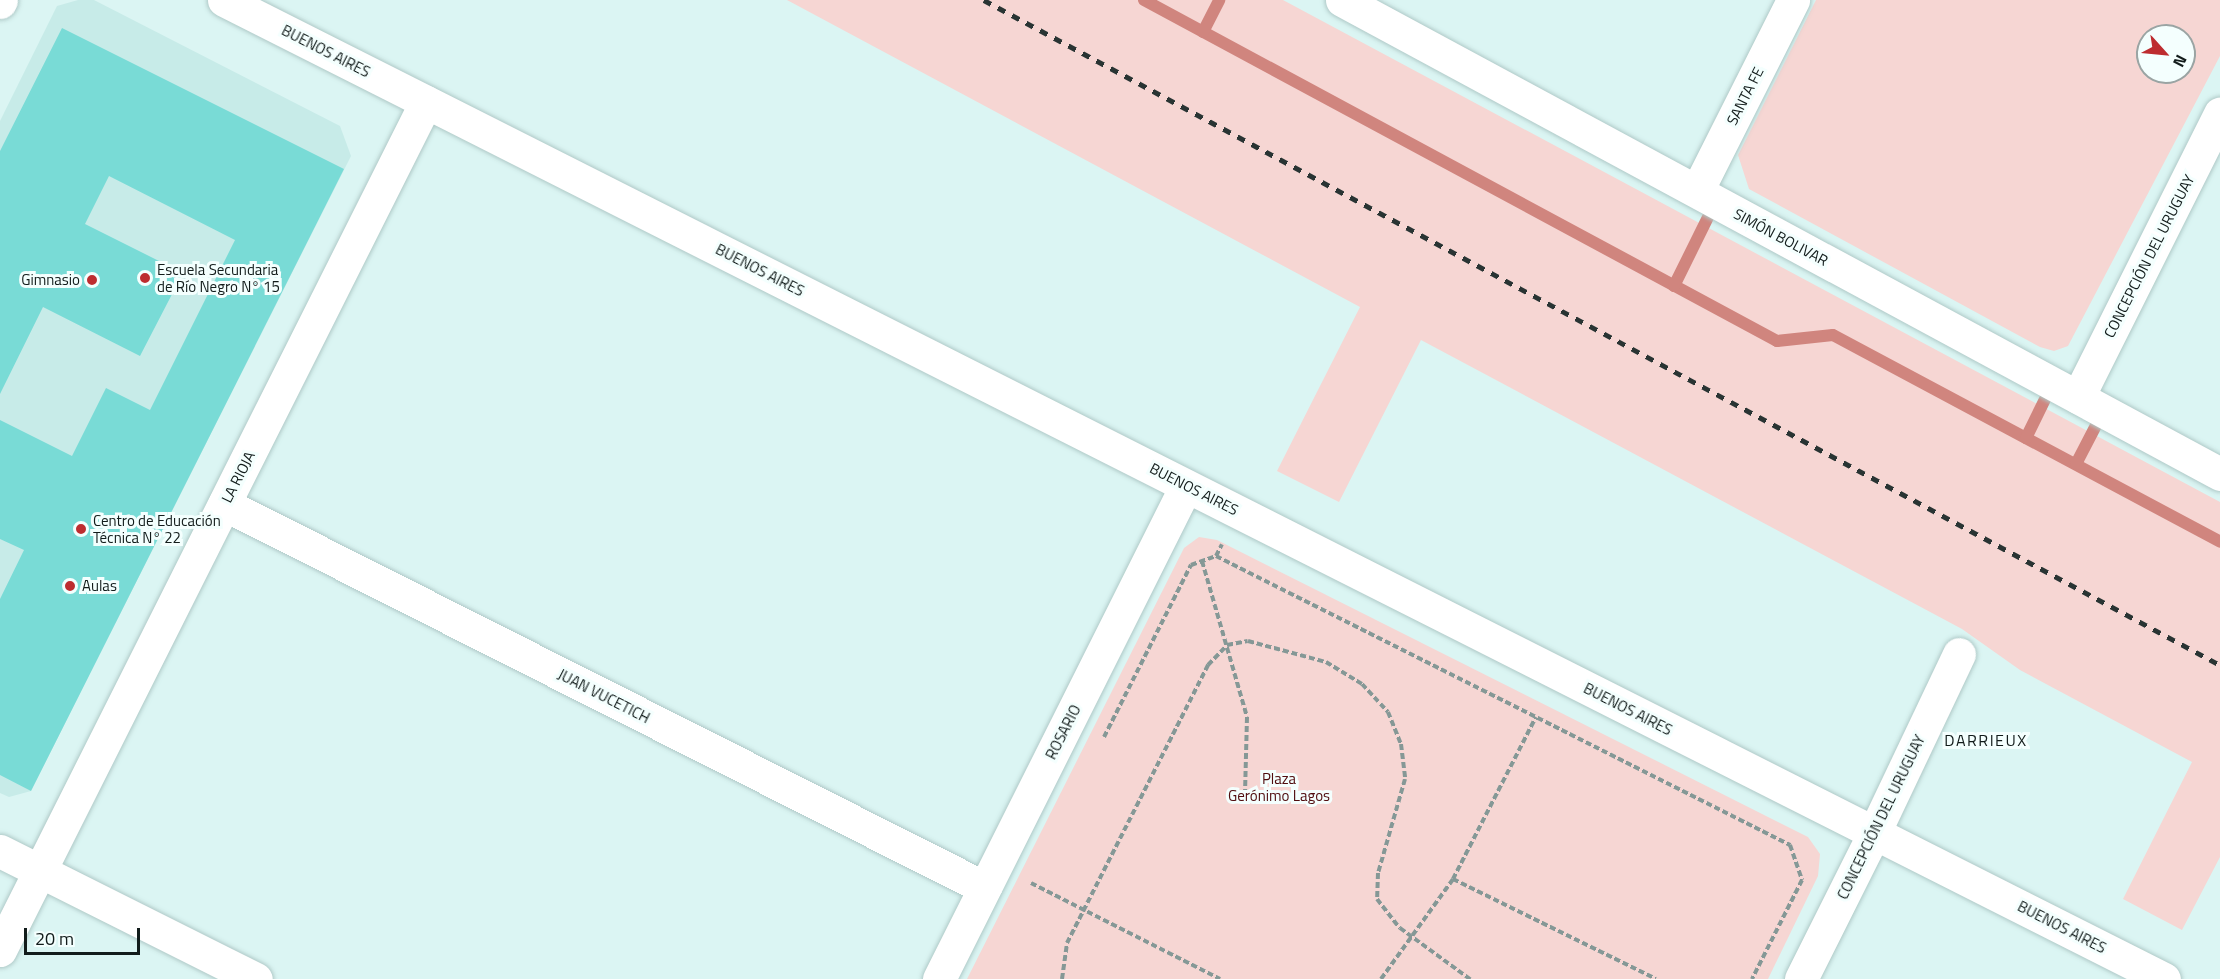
<!DOCTYPE html>
<meta charset="utf-8">
<style>
body{margin:0}
#map{position:relative;width:2220px;height:979px;overflow:hidden;background:#dbf5f3;font-family:"Titillium Web",sans-serif}
div>[style]{position:absolute}
.built>*{inset:0;background:#c7ebe8}
.green>*{inset:0;background:#f6d6d3}
.stream>*{height:12px;margin:-6px;padding:0 6px;transform-origin:6px;border-radius:6px;background:#d0857e}
.building>*{inset:0;background:#79dbd6}
.path>*{height:4px;margin-top:-2px;transform-origin:0;background:repeating-linear-gradient(90deg,#859896 0 6px,transparent 0 9px)}
.roads{filter:drop-shadow(0 0 2px #afc9c7) drop-shadow(0 0 2px #afc9c7)}
.minor>*{height:33px;margin:-16.5px;padding:0 16.5px;transform-origin:16.5px;border-radius:16.5px;background:#fff}
.tertiary>*{height:33px;margin:-16.5px;padding:0 16.5px;transform-origin:16.5px;border-radius:16.5px;background:#fff}
.rail>*{height:4.5px;margin-top:-2.25px;transform-origin:0;background:repeating-linear-gradient(90deg,#293433 0 8px,transparent 0 16px)}
.dots>*{width:16px;height:16px;translate:-50% -50%;box-sizing:border-box;border:3px solid #f4fffe;border-radius:50%}
span{translate:-50% -50%;white-space:nowrap;text-align:center;line-height:1.15;-webkit-text-stroke:6px #f4fffe;paint-order:stroke}
.street-label{font-size:15px;color:#121c1b}
.poi-label{font-size:15px;color:#121c1b}
.left{translate:0 -50%;text-align:left}
.right{translate:-100% -50%;text-align:right}
.park-label{font-size:15px;color:#500c0e}
.neighbourhood-label{font-size:16px;color:#121c1b;letter-spacing:1.5px}
.north{position:absolute;left:2136px;top:24px;width:60px;height:60px;box-sizing:border-box;background:#f4fffe;border:2px solid #9aa4a3;border-radius:50%;rotate:117deg;font-size:16px;font-weight:700;line-height:24px;text-align:center;color:#121c1b}
.north::after{content:'';display:block;margin:auto;width:21px;height:27px;background:#bd2d30;clip-path:polygon(50% 0,100% 100%,50% 72%,0 100%)}
.scale{position:absolute;left:24px;top:928px;width:116px;height:27px;box-sizing:border-box;border:3px solid #121c1b;border-top:0;padding-left:8px;font-size:18px;line-height:21px;white-space:nowrap;color:#121c1b;-webkit-text-stroke:4px #f4fffe;paint-order:stroke}
</style>
<div id="map">
<div class="built">
<div style="clip-path:polygon(78px 0,94px 0,340px 126px,351px 156px,31px 791px,9px 797px,0 793px,0 121px,57px 6px)"></div>
</div>
<div class="green">
<div style="clip-path:polygon(787px 0,1283px 0,2220px 502px,2220px 857px,2182px 930px,2123px 899px,2192px 762px,2020px 670px,1962px 629px,1421px 340px,1339px 502px,1277px 471px,1360px 307px)"></div>
<div style="clip-path:polygon(evenodd,1816px 0,2220px 0,2220px 56px,2068px 346px,2054px 351px,2040px 347px,1749px 189px,1738px 155px,1816px 0,2148px 36px,2184px 36px,2184px 72px,2148px 72px,2148px 36px)"></div>
<div style="clip-path:polygon(1199px 537px,1217px 540px,1808px 837px,1820px 854px,1818px 876px,1768px 979px,967px 979px,1184px 548px)"></div>
</div>
<div class="stream">
<div style="left:1144px;top:0;width:719px;rotate:28.31deg"></div>
<div style="left:1777px;top:341px;width:56px;rotate:-6.1deg"></div>
<div style="left:1833px;top:335px;width:439px;rotate:28.1deg"></div>
<div style="left:1203px;top:32px;width:36px;rotate:-63deg"></div>
<div style="left:1674px;top:286px;width:93px;rotate:-63.7deg"></div>
<div style="left:2026px;top:438px;width:59px;rotate:-63.9deg"></div>
<div style="left:2076px;top:464px;width:59px;rotate:-62.6deg"></div>
</div>
<div class="building">
<div style="clip-path:polygon(62px 28px,344px 169px,31px 791px,0 775px,0 599px,24px 550px,0 539px,0 420px,72px 456px,106px 388px,150px 410px,235px 240px,109px 176px,85px 224px,183px 273px,140px 356px,43px 307px,0 394px,0 151px)"></div>
</div>
<div class="path">
<div style="left:1216px;top:556px;width:13px;rotate:-63deg"></div>
<div style="left:1202px;top:561px;width:162px;rotate:73.9deg"></div>
<div style="left:1247px;top:717px;width:75px;rotate:91.5deg"></div>
<div style="left:1104px;top:737px;width:193px;rotate:-63.2deg"></div>
<div style="left:1191px;top:565px;width:27px;rotate:-20deg"></div>
<div style="left:1216px;top:556px;width:643px;rotate:26.72deg"></div>
<div style="left:1790px;top:845px;width:37px;rotate:71deg"></div>
<div style="left:1802px;top:880px;width:111px;rotate:116.8deg"></div>
<div style="left:1453px;top:879px;width:226px;rotate:26.2deg"></div>
<div style="left:1031px;top:883px;width:212px;rotate:26.9deg"></div>
<div style="left:1062px;top:979px;width:36px;rotate:-82deg"></div>
<div style="left:1067px;top:943px;width:312px;rotate:-63.1deg"></div>
<div style="left:1208px;top:665px;width:28px;rotate:-46deg"></div>
<div style="left:1227px;top:645px;width:21px;rotate:-11deg"></div>
<div style="left:1248px;top:641px;width:81px;rotate:15.1deg"></div>
<div style="left:1326px;top:662px;width:42px;rotate:31.4deg"></div>
<div style="left:1362px;top:684px;width:38px;rotate:47deg"></div>
<div style="left:1388px;top:712px;width:35px;rotate:68deg"></div>
<div style="left:1401px;top:744px;width:35px;rotate:83deg"></div>
<div style="left:1405px;top:779px;width:98px;rotate:106deg"></div>
<div style="left:1378px;top:873px;width:26px;rotate:92deg"></div>
<div style="left:1377px;top:899px;width:37px;rotate:52deg"></div>
<div style="left:1400px;top:928px;width:87px;rotate:36.1deg"></div>
<div style="left:1381px;top:979px;width:123px;rotate:-54.2deg"></div>
<div style="left:1453px;top:879px;width:182px;rotate:-62.9deg"></div>
</div>
<div class="roads">
<div class="minor">
<div style="left:1342px;top:0;width:998px;rotate:28.36deg"></div>
<div style="left:1697px;top:191px;width:214px;rotate:-63.3deg"></div>
<div style="left:2078px;top:397px;width:317px;rotate:-63.4deg"></div>
<div style="left:224px;top:504px;width:852px;rotate:26.78deg"></div>
<div style="left:1874px;top:833px;width:198px;rotate:-64.6deg"></div>
<div style="left:0;top:851px;width:286px;rotate:26.6deg"></div>
<div style="left:0;top:950px;width:949px;rotate:-63.33deg"></div>
<div style="left:939px;top:979px;width:551px;rotate:-63.39deg"></div>
</div>
<div class="tertiary">
<div style="left:224px;top:0;width:2173px;rotate:26.78deg"></div>
<div style="left:0;top:2px;width:2px;rotate:-63deg"></div>
<div style="left:1801px;top:979px;width:163px;rotate:-63.4deg"></div>
</div>
</div>
<div class="rail">
<div style="left:984px;top:0;width:1404px;rotate:28.28deg"></div>
</div>
<div class="dots">
<div style="left:145px;top:278px;background:#bd2d30"></div>
<div style="left:92px;top:280px;background:#bd2d30"></div>
<div style="left:81px;top:529px;background:#bd2d30"></div>
<div style="left:70px;top:586px;background:#bd2d30"></div>
</div>
<div class="street-label">
<span style="left:326px;top:51px;rotate:27deg">BUENOS AIRES</span>
<span style="left:1745px;top:96px;rotate:-63deg">SANTA FE</span>
<span style="left:1781px;top:237px;rotate:28deg">SIMÓN BOLIVAR</span>
<span style="left:2149px;top:256px;rotate:-63deg">CONCEPCIÓN DEL URUGUAY</span>
<span style="left:760px;top:270px;rotate:27deg">BUENOS AIRES</span>
<span style="left:238px;top:477px;rotate:-63deg">LA RIOJA</span>
<span style="left:1194px;top:489px;rotate:27deg">BUENOS AIRES</span>
<span style="left:604px;top:696px;rotate:27deg">JUAN VUCETICH</span>
<span style="left:1628px;top:709px;rotate:27deg">BUENOS AIRES</span>
<span style="left:1063px;top:732px;rotate:-63deg">ROSARIO</span>
<span style="left:1881px;top:817px;rotate:-64deg">CONCEPCIÓN DEL URUGUAY</span>
<span style="left:2062px;top:927px;rotate:27deg">BUENOS AIRES</span>
</div>
<div class="poi-label">
<span class="left" style="left:157px;top:278px">Escuela Secundaria<br>de Río Negro N° 15</span>
<span class="right" style="left:80px;top:280px">Gimnasio</span>
<span class="left" style="left:93px;top:529px">Centro de Educación<br>Técnica N° 22</span>
<span class="left" style="left:82px;top:586px">Aulas</span>
</div>
<div class="park-label">
<span style="left:1279px;top:787px">Plaza<br>Gerónimo Lagos</span>
</div>
<div class="neighbourhood-label">
<span style="left:1986px;top:740px">DARRIEUX</span>
</div>
<div class="north">N</div>
<div class="scale">20 m</div>
</div>
